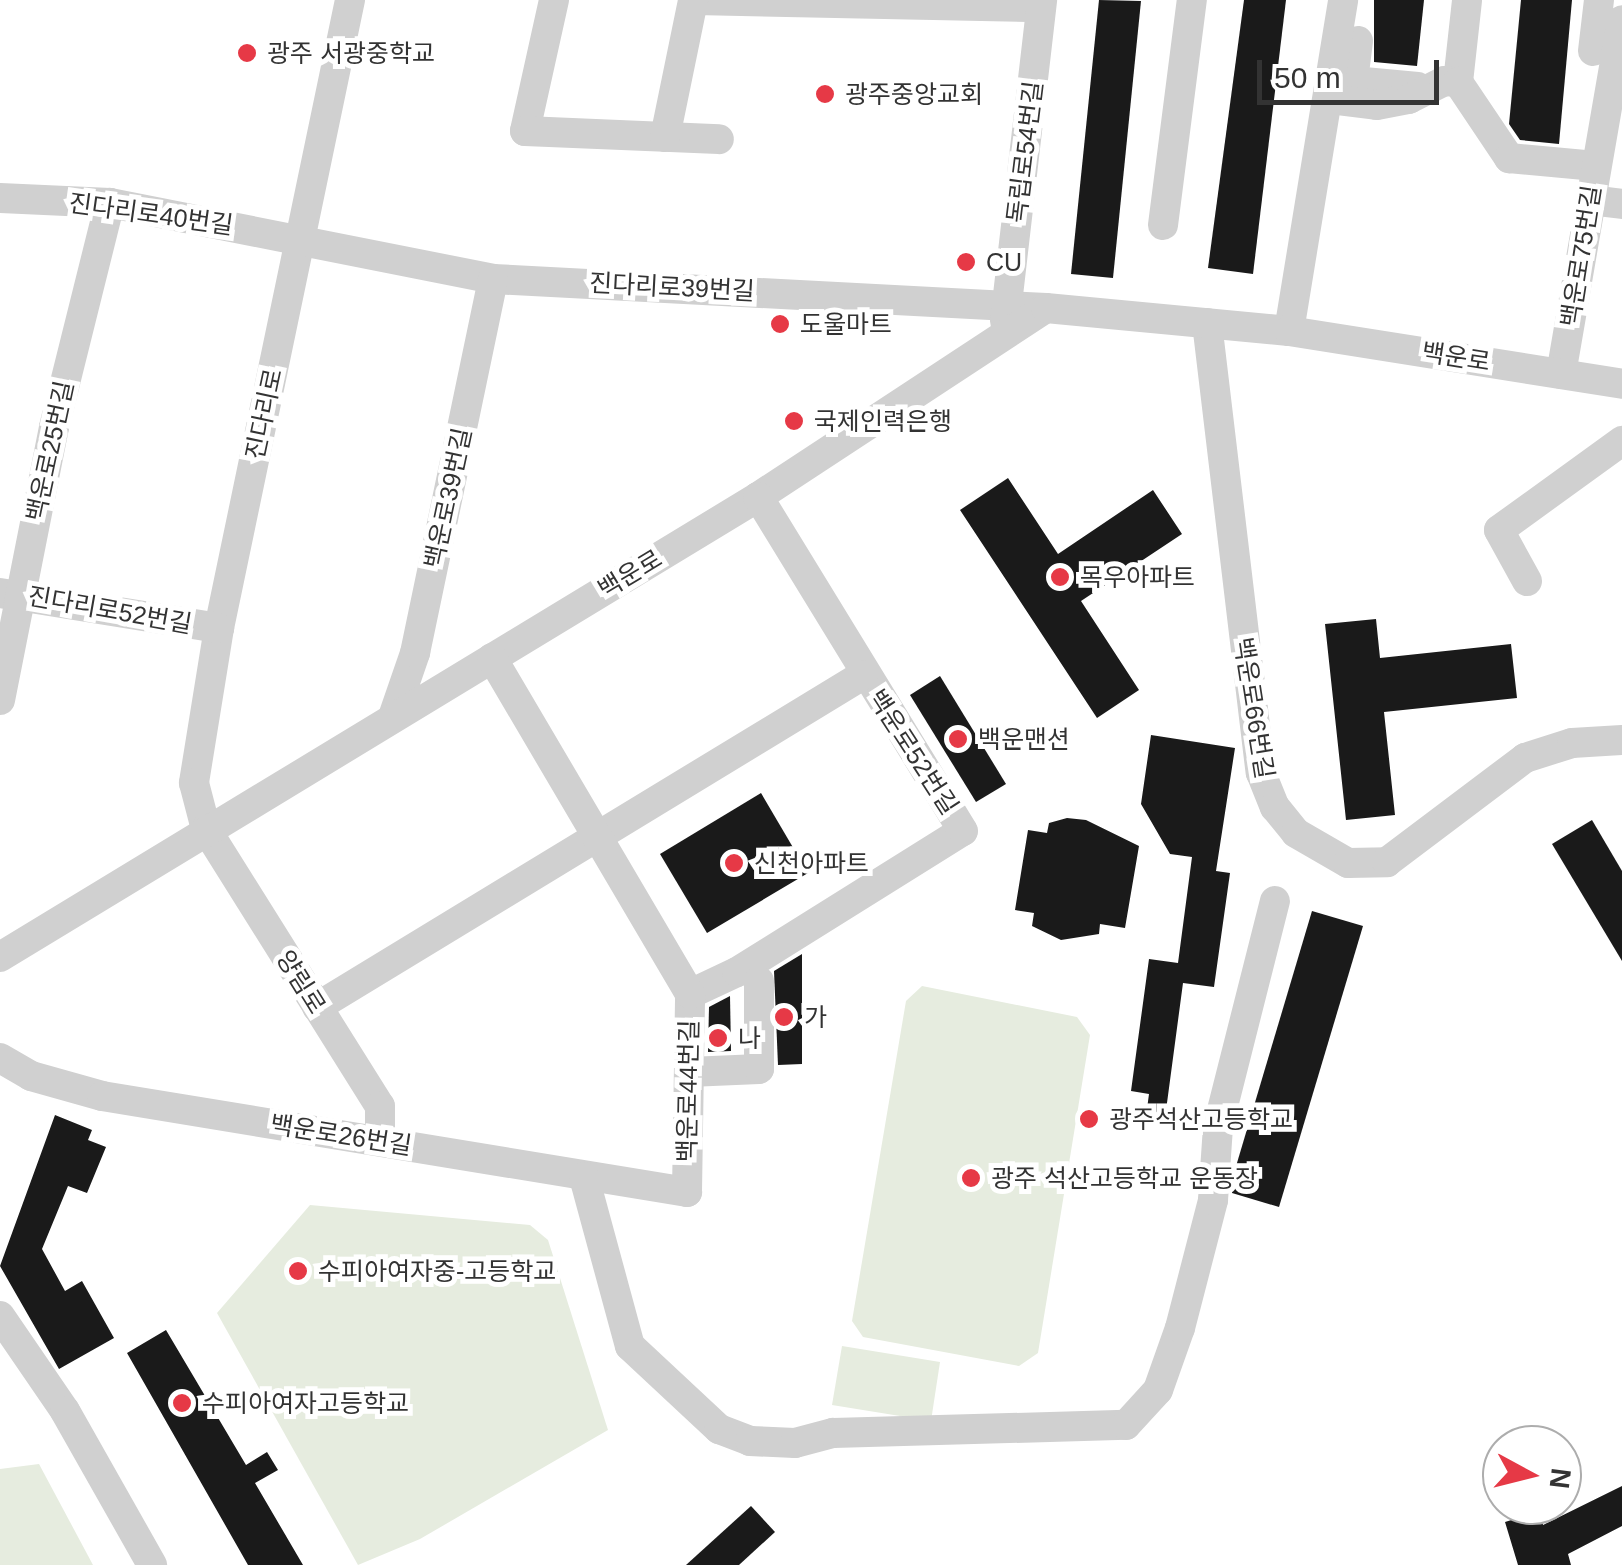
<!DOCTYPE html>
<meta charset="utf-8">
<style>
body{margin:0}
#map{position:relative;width:1622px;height:1565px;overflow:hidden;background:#fff;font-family:Arial,"Noto Sans KR",sans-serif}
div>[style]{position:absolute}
.green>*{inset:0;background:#e6ecdf}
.building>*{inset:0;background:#1a1a1a}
.minor>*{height:30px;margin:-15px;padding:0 15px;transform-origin:15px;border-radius:15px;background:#d0d0d0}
.dots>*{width:28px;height:28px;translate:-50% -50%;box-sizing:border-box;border:5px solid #fff;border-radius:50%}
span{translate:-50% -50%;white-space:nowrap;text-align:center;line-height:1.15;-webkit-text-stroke:10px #fff;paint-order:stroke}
.poi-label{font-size:25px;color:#333}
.left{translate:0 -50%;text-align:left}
.street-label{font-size:25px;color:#333}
.north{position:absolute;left:1482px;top:1425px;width:100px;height:100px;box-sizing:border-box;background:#fff;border:2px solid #adadad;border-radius:50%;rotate:97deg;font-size:28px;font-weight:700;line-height:40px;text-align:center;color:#333}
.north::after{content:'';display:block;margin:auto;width:35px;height:45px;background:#e63946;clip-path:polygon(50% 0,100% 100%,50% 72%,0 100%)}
.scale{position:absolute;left:1257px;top:60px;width:182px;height:45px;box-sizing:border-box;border:5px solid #333;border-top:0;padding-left:12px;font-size:30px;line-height:35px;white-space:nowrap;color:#333;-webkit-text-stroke:8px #fff;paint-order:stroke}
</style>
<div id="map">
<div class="green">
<div style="clip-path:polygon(922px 986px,1077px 1017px,1090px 1035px,1038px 1353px,1019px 1366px,863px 1337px,852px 1321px,906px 1001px)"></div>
<div style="clip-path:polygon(310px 1205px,530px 1225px,548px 1240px,608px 1430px,420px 1539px,358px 1565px,217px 1313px)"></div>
<div style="clip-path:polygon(842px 1346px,940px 1362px,931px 1421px,832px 1405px)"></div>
<div style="clip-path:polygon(39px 1464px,93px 1565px,0 1565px,0 1469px)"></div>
</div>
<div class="building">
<div style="clip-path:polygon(1099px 0,1141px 1px,1113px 278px,1071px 274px)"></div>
<div style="clip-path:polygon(1244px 0,1286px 0,1253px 274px,1208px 268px)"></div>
<div style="clip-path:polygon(1374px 0,1424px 0,1417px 66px,1374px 62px)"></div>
<div style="clip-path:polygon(1521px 0,1572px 0,1559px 144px,1520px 140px,1509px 124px)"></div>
<div style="clip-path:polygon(1008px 478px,1058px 554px,1153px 490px,1182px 534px,1081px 601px,1139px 690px,1097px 718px,960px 510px)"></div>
<div style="clip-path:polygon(1376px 619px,1380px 658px,1511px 644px,1517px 698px,1384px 712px,1395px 815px,1346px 820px,1325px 624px)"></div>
<div style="clip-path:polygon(940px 676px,1006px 784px,976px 802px,910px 695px)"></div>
<div style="clip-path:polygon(1151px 735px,1235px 748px,1216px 871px,1230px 873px,1214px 987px,1183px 983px,1165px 1118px,1146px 1116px,1149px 1094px,1131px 1091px,1149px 959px,1178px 963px,1192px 857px,1170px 854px,1141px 804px)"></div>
<div style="clip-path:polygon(761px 793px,808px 873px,707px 933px,660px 854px)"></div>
<div style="clip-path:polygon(1067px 818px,1086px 820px,1139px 846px,1125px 928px,1100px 924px,1099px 934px,1061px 940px,1032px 926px,1034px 913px,1015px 910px,1028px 830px,1047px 833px,1049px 823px)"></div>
<div style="clip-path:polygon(1592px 820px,1622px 871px,1622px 961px,1552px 844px)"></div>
<div style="clip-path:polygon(1312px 911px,1363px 926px,1279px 1207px,1232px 1193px,1234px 1173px)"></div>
<div style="clip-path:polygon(802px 954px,802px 1064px,778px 1065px,774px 971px)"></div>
<div style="clip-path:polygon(730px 996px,731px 1051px,708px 1052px,709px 1007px)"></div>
<div style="clip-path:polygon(55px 1115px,92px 1130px,88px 1140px,106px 1147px,87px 1193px,68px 1186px,42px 1249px,65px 1291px,82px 1281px,114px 1338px,59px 1369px,0 1266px)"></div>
<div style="clip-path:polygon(166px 1330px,246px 1465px,267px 1452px,278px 1470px,255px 1483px,303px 1565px,248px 1565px,127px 1353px)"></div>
<div style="clip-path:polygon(1622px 1486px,1622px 1526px,1568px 1554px,1571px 1565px,1518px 1565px,1505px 1522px,1540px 1511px,1543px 1525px)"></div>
<div style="clip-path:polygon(751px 1506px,775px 1532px,739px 1565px,686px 1565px)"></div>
</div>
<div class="minor">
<div style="left:350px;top:0;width:642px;rotate:101.78deg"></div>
<div style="left:219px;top:628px;width:157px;rotate:99.2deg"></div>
<div style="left:194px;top:783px;width:48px;rotate:75.4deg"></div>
<div style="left:206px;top:829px;width:327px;rotate:57.9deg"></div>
<div style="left:380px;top:1106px;width:34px;rotate:90deg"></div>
<div style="left:554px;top:0;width:134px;rotate:102.5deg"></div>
<div style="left:525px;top:131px;width:194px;rotate:2.4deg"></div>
<div style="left:695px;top:0;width:346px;rotate:1.2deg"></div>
<div style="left:1358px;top:41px;width:40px;rotate:97.1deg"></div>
<div style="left:1353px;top:81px;width:65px;rotate:5.3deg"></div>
<div style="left:1593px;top:51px;width:51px;rotate:-83.3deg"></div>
<div style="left:1458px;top:82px;width:82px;rotate:-83.7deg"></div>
<div style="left:1330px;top:99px;width:47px;rotate:7.3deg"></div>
<div style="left:1377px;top:105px;width:33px;rotate:-11deg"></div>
<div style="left:1409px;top:99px;width:39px;rotate:-27deg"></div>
<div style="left:1444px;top:81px;width:14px;rotate:4deg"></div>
<div style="left:1458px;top:82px;width:92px;rotate:56.1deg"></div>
<div style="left:1509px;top:158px;width:87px;rotate:5.3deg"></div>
<div style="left:665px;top:137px;width:140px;rotate:-78.4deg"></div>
<div style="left:0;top:198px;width:110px;rotate:2.6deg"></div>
<div style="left:110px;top:203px;width:390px;rotate:11.2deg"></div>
<div style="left:493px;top:279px;width:554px;rotate:3deg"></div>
<div style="left:1590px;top:200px;width:32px;rotate:7deg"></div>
<div style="left:1163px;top:225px;width:227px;rotate:-82.7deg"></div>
<div style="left:1005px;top:321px;width:323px;rotate:-83.4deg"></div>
<div style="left:1207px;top:323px;width:453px;rotate:83.2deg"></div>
<div style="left:1261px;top:773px;width:37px;rotate:68deg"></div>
<div style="left:1275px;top:807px;width:33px;rotate:51deg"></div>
<div style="left:1296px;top:833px;width:60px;rotate:30deg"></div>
<div style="left:1348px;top:863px;width:39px;rotate:-1deg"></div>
<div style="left:1387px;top:862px;width:173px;rotate:-37deg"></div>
<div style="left:1525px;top:758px;width:49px;rotate:-17.7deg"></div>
<div style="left:1572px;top:743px;width:50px;rotate:-3.4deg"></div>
<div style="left:1289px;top:331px;width:335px;rotate:-80.7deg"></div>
<div style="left:1561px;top:374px;width:359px;rotate:-80.2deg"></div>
<div style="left:1527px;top:581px;width:58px;rotate:-118.8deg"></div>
<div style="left:1499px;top:530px;width:152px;rotate:-35.9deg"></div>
<div style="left:0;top:593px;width:222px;rotate:9.1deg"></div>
<div style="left:0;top:700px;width:278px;rotate:-78.8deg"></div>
<div style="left:54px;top:427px;width:231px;rotate:-76deg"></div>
<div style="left:394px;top:714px;width:65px;rotate:-71deg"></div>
<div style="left:415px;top:653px;width:382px;rotate:-78.2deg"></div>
<div style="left:0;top:957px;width:887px;rotate:-31.25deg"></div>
<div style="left:758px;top:497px;width:344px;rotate:-33.3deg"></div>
<div style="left:1046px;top:308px;width:244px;rotate:5.4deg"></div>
<div style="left:1289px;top:331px;width:337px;rotate:9deg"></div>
<div style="left:690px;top:994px;width:52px;rotate:-25.1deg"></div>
<div style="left:737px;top:972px;width:266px;rotate:-32deg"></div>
<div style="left:963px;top:831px;width:392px;rotate:-121.5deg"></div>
<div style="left:317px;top:1007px;width:639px;rotate:-31.3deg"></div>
<div style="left:0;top:1058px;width:36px;rotate:30deg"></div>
<div style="left:31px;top:1076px;width:74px;rotate:15.7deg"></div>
<div style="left:102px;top:1096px;width:593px;rotate:9.32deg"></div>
<div style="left:687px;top:1192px;width:198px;rotate:-89.1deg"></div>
<div style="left:690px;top:994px;width:390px;rotate:-120.5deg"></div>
<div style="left:689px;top:1072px;width:70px;rotate:-2.5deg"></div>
<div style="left:759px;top:1069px;width:88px;rotate:-90deg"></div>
<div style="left:584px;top:1177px;width:175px;rotate:74.8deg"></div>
<div style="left:630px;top:1346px;width:122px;rotate:43deg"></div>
<div style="left:719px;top:1429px;width:33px;rotate:21deg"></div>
<div style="left:750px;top:1441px;width:45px;rotate:2.5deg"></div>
<div style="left:795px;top:1443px;width:39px;rotate:-15deg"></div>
<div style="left:833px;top:1433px;width:293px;rotate:-1.6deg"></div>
<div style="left:1126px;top:1425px;width:47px;rotate:-47.6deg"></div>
<div style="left:1158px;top:1390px;width:66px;rotate:-70.5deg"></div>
<div style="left:1180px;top:1328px;width:132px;rotate:-75.5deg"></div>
<div style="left:1213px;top:1200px;width:74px;rotate:-86.1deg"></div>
<div style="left:1218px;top:1126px;width:232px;rotate:-75.8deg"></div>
<div style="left:0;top:1316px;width:115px;rotate:55.6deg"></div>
<div style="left:65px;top:1411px;width:177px;rotate:60.5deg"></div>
</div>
<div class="dots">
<div style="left:247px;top:53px;background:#e63946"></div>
<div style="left:825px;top:94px;background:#e63946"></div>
<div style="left:966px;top:262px;background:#e63946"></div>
<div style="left:780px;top:324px;background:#e63946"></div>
<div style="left:794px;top:421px;background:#e63946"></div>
<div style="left:1060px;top:577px;background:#e63946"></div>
<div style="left:958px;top:739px;background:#e63946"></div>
<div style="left:734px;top:863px;background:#e63946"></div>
<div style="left:784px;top:1017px;background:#e63946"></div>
<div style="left:718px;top:1038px;background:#e63946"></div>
<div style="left:1089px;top:1119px;background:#e63946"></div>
<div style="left:971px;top:1178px;background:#e63946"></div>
<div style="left:298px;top:1271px;background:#e63946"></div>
<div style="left:182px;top:1403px;background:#e63946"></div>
</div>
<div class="poi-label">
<span class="left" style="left:267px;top:53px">광주 서광중학교</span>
<span class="left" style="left:845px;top:94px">광주중앙교회</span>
<span class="left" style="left:986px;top:262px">CU</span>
<span class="left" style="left:800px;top:324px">도울마트</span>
<span class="left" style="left:814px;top:421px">국제인력은행</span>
<span class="left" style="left:1080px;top:577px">목우아파트</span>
<span class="left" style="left:978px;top:739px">백운맨션</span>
<span class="left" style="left:754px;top:863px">신천아파트</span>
<span class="left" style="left:804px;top:1017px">가</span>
<span class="left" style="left:738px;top:1038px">나</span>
<span class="left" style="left:1109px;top:1119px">광주석산고등학교</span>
<span class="left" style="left:991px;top:1178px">광주 석산고등학교 운동장</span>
<span class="left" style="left:318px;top:1271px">수피아여자중-고등학교</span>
<span class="left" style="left:202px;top:1403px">수피아여자고등학교</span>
</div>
<div class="street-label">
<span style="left:1025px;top:152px;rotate:-83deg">독립로54번길</span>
<span style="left:151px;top:214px;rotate:8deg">진다리로40번길</span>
<span style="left:1581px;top:256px;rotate:-81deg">백운로75번길</span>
<span style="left:672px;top:287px;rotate:3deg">진다리로39번길</span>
<span style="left:1456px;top:357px;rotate:9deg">백운로</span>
<span style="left:264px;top:414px;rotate:-78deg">진다리로</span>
<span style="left:50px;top:451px;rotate:-78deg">백운로25번길</span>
<span style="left:448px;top:498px;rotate:-78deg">백운로39번길</span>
<span style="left:630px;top:574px;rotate:-31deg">백운로</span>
<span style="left:110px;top:610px;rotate:10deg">진다리로52번길</span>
<span style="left:1254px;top:708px;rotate:81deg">백운로66번길</span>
<span style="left:913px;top:752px;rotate:57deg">백운로52번길</span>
<span style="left:301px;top:982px;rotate:58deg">양림로</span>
<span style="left:688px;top:1091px;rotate:-89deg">백운로44번길</span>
<span style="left:341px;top:1135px;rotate:9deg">백운로26번길</span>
</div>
<div class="north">N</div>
<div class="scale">50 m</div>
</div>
